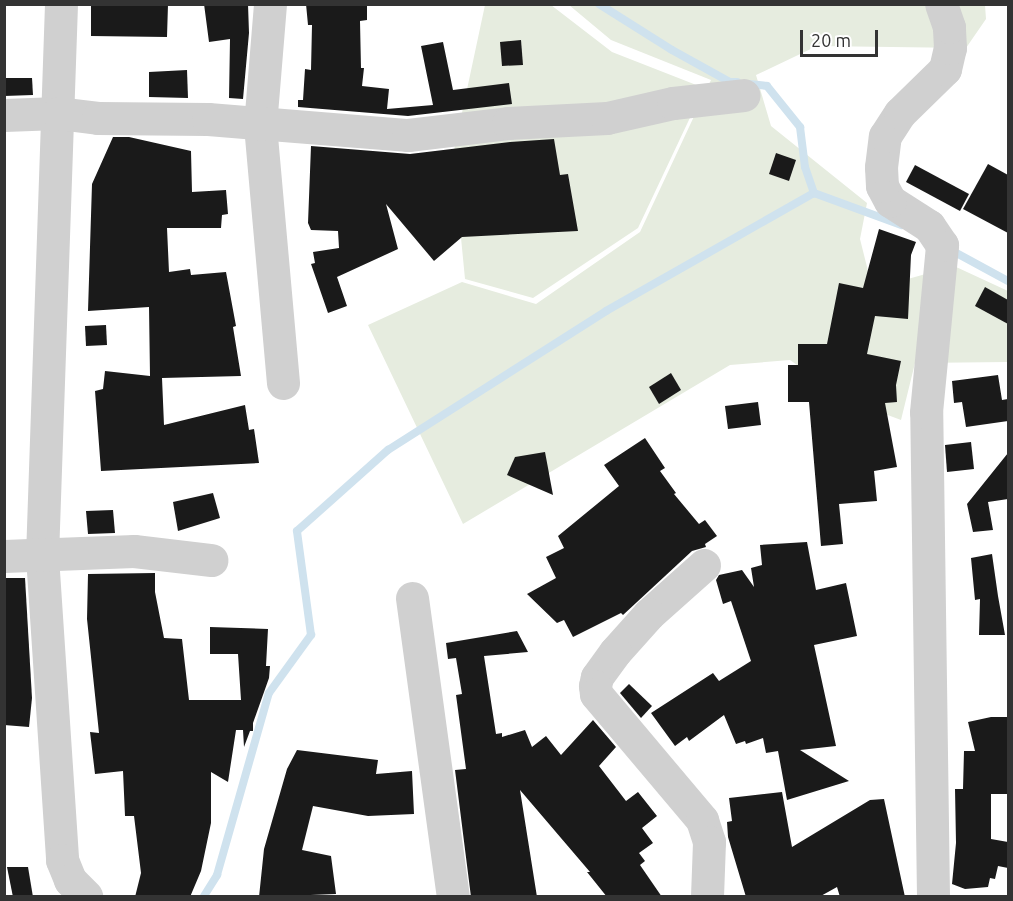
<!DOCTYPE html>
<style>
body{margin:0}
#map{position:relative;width:1013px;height:901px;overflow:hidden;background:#fff;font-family:Ubuntu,sans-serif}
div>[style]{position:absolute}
.green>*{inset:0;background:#e6ecdf}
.stream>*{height:8px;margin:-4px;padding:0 4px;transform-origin:4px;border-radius:4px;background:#cfe2ee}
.building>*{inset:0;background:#1a1a1a}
.minor>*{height:33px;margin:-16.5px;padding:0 16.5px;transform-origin:16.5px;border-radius:16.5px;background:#d0d0d0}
span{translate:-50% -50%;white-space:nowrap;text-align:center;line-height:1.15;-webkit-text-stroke:6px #fff;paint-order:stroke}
.frame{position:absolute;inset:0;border:6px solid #333;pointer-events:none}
.scale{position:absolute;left:800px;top:30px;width:78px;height:27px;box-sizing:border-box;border:3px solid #333;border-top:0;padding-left:8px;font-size:18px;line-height:21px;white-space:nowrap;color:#333;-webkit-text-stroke:4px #fff;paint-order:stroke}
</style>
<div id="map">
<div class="green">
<div style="clip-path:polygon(485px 5px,551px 5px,612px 52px,704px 88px,638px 228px,533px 298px,465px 279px,453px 155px)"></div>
<div style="clip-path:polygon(569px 5px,985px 5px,986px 19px,966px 48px,817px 46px,756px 75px,771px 126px,867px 203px,860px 239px,868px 271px,883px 286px,954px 266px,1008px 291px,1008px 362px,915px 363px,901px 420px,845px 399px,790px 360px,730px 365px,463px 524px,368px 325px,462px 282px,536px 304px,640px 232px,711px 80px,611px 40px)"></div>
</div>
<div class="stream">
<div style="left:599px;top:4px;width:86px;rotate:32.2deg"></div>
<div style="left:672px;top:50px;width:66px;rotate:28.9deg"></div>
<div style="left:730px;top:82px;width:7px"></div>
<div style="left:749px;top:84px;width:18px;rotate:6deg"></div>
<div style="left:767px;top:86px;width:53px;rotate:51.2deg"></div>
<div style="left:800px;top:127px;width:40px;rotate:82.9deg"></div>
<div style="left:805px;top:167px;width:28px;rotate:71deg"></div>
<div style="left:949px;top:249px;width:67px;rotate:28.5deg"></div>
<div style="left:204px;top:896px;width:25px;rotate:-58deg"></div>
<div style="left:217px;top:875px;width:189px;rotate:-74.1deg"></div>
<div style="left:269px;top:693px;width:72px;rotate:-54.1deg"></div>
<div style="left:311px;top:635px;width:105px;rotate:-97.7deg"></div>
<div style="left:297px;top:531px;width:122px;rotate:-41.7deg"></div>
<div style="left:388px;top:450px;width:259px;rotate:-32.5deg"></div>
<div style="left:606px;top:311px;width:239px;rotate:-29.6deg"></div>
<div style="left:814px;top:193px;width:93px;rotate:20.2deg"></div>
</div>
<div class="building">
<div style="clip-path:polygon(91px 4px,168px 4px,167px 37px,91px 36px)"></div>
<div style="clip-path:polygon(204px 4px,248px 4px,249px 33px,243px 99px,229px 98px,230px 39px,209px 42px)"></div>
<div style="clip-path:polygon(306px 4px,367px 4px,367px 20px,360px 21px,361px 68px,364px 68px,362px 86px,389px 89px,387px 109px,433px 105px,421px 46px,443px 42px,453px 90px,509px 83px,512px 104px,408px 116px,298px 107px,298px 100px,303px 100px,305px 69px,311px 70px,312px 25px,308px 25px)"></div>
<div style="clip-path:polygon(521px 40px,523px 65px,502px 66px,500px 42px)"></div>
<div style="clip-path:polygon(187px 70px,188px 98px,149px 97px,149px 72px)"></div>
<div style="clip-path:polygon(4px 78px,32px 78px,33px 95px,4px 96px)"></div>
<div style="clip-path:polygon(113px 137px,129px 137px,191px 151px,192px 192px,226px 190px,228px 214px,222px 215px,221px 228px,167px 228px,169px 272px,190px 269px,191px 275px,226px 272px,236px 326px,233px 327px,241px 376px,162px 378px,164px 425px,245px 405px,249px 430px,254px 429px,259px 463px,101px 471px,95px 391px,103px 389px,105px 371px,150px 376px,149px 307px,88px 311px,92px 184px)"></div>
<div style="clip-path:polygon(554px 139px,560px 175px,568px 174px,578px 231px,462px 237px,434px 261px,386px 204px,398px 249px,337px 277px,347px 306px,328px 313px,311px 264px,315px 263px,313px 252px,339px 248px,338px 231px,311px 230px,308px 223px,311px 146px,410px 154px,510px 142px)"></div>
<div style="clip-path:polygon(776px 153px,796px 160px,789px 181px,769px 174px)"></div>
<div style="clip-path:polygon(988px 164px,1008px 175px,1008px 233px,963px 209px)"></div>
<div style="clip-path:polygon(915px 165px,969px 194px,960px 211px,906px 182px)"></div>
<div style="clip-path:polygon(879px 229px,916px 242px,911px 255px,908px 319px,875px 316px,867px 354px,901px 361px,896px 385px,897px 402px,885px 403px,897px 467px,874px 471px,877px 501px,839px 504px,843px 544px,821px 546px,809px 402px,788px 402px,788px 365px,798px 365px,798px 344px,827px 344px,839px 283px,863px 288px)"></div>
<div style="clip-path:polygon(985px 287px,1008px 300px,1008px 324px,975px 306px)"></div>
<div style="clip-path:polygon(106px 325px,107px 345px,86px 346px,85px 326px)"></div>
<div style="clip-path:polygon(671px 373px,681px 390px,659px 404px,649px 387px)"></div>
<div style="clip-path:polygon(998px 375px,1002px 400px,1008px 399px,1008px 421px,966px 427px,962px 402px,954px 403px,952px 381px)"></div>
<div style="clip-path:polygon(758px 402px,761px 425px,728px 429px,725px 406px)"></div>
<div style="clip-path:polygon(645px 438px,665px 468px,660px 471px,676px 493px,674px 494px,699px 524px,705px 520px,717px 536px,705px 544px,706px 547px,692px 551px,623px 615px,621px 613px,573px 637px,564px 620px,557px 623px,527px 594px,556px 578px,546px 557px,564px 548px,558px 536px,619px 486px,604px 465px)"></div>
<div style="clip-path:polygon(971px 442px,974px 469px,947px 472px,945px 445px)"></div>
<div style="clip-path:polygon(545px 452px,553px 495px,507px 475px,515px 457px)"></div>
<div style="clip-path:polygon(1008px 453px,1008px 499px,988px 502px,993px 530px,973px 532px,967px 504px)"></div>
<div style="clip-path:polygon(213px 493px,220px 518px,178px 531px,173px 502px)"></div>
<div style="clip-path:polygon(113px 510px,115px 533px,88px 534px,86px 511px)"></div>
<div style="clip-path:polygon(807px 542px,816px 590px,846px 583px,857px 636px,814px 645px,836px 746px,800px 750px,849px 781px,787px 800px,778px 751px,766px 753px,763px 738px,746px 744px,745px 741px,736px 744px,724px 715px,689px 741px,687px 737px,675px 746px,651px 713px,713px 673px,719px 681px,751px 661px,731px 601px,723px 604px,716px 580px,719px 575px,742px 570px,754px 587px,751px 568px,762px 565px,760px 545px)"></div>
<div style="clip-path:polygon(992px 554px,998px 596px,1005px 635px,979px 635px,980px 599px,975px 600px,971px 558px)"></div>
<div style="clip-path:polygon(155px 573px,155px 592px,164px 638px,182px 639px,189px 700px,241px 700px,238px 654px,210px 654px,210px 627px,268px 629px,266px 666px,270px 666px,269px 678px,253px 723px,253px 731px,250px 731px,244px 747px,243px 730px,236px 730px,228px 782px,211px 772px,211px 823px,201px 871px,190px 897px,135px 897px,141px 873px,134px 816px,125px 816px,123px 771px,95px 774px,90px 732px,99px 733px,87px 619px,88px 574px)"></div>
<div style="clip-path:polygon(5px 578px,25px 578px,32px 698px,29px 727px,4px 725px)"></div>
<div style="clip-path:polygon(517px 631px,528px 652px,484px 656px,496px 734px,502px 733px,502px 737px,525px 730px,532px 747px,546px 736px,561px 755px,593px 720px,616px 747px,599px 766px,626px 801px,638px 792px,657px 816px,642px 828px,653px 843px,639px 853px,645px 861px,640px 865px,662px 897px,607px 897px,587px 872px,590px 872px,520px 790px,537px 897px,471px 897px,455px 770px,466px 769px,456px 695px,462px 694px,456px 658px,448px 659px,446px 643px)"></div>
<div style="clip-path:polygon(629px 684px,652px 706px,641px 718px,620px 693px)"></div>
<div style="clip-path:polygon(991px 717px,1008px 717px,1007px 794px,991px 794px,991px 839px,1008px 842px,1008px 868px,998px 866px,995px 879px,990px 878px,988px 887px,965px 889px,952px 884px,956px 843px,955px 789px,963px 789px,964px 751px,975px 751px,968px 722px)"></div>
<div style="clip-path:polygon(297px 750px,378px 760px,376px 774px,412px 771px,414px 814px,368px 816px,313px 806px,302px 850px,331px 856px,336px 894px,259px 897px,264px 849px,287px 769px)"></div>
<div style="clip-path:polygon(782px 792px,792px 847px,870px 800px,884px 799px,905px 897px,840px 897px,837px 887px,819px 897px,746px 897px,728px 837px,727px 822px,732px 821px,729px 798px)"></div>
<div style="clip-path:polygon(7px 867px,28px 867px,33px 897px,13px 897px)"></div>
</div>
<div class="minor">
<div style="left:61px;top:4px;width:552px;rotate:91.97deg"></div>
<div style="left:42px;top:556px;width:305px;rotate:86.2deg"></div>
<div style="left:62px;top:860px;width:22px;rotate:68deg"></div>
<div style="left:70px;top:880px;width:23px;rotate:45deg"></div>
<div style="left:270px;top:4px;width:121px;rotate:94.7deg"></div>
<div style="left:260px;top:125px;width:259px;rotate:84.9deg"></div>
<div style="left:4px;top:115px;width:54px;rotate:-2.1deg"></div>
<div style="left:58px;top:113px;width:40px;rotate:7.1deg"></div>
<div style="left:98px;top:118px;width:110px;rotate:0.5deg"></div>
<div style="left:208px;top:119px;width:201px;rotate:4.6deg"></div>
<div style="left:408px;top:135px;width:101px;rotate:-6.8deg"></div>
<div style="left:508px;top:123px;width:99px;rotate:-2.9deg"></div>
<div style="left:607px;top:118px;width:68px;rotate:-12.8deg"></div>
<div style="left:673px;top:103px;width:71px;rotate:-6.4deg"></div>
<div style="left:4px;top:556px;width:130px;rotate:-2.2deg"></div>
<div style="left:134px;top:551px;width:78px;rotate:6.7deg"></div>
<div style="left:704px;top:565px;width:74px;rotate:138.3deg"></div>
<div style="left:649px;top:614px;width:51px;rotate:131.8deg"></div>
<div style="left:615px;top:652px;width:31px;rotate:126deg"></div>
<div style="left:597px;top:677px;width:9px;rotate:103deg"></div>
<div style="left:595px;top:686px;width:8px;rotate:83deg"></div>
<div style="left:596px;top:694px;width:165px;rotate:49.9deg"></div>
<div style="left:702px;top:820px;width:23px;rotate:72deg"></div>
<div style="left:709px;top:842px;width:54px;rotate:92.1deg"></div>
<div style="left:412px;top:598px;width:301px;rotate:82.2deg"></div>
<div style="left:933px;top:896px;width:484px;rotate:-90.8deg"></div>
<div style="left:926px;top:412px;width:168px;rotate:-84.5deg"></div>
<div style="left:942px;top:245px;width:23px;rotate:-124deg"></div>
<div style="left:929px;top:226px;width:46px;rotate:-147.3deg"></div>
<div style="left:890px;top:201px;width:17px;rotate:-118deg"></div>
<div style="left:882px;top:186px;width:19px;rotate:-93deg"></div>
<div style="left:881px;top:167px;width:31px;rotate:-83deg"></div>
<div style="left:885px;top:136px;width:27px;rotate:-57deg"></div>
<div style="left:900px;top:113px;width:63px;rotate:-44.4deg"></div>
<div style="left:945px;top:69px;width:22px;rotate:-77deg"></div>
<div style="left:950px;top:48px;width:21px;rotate:-93deg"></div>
<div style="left:949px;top:27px;width:24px;rotate:-109deg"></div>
</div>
<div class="frame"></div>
<div class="scale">20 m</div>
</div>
